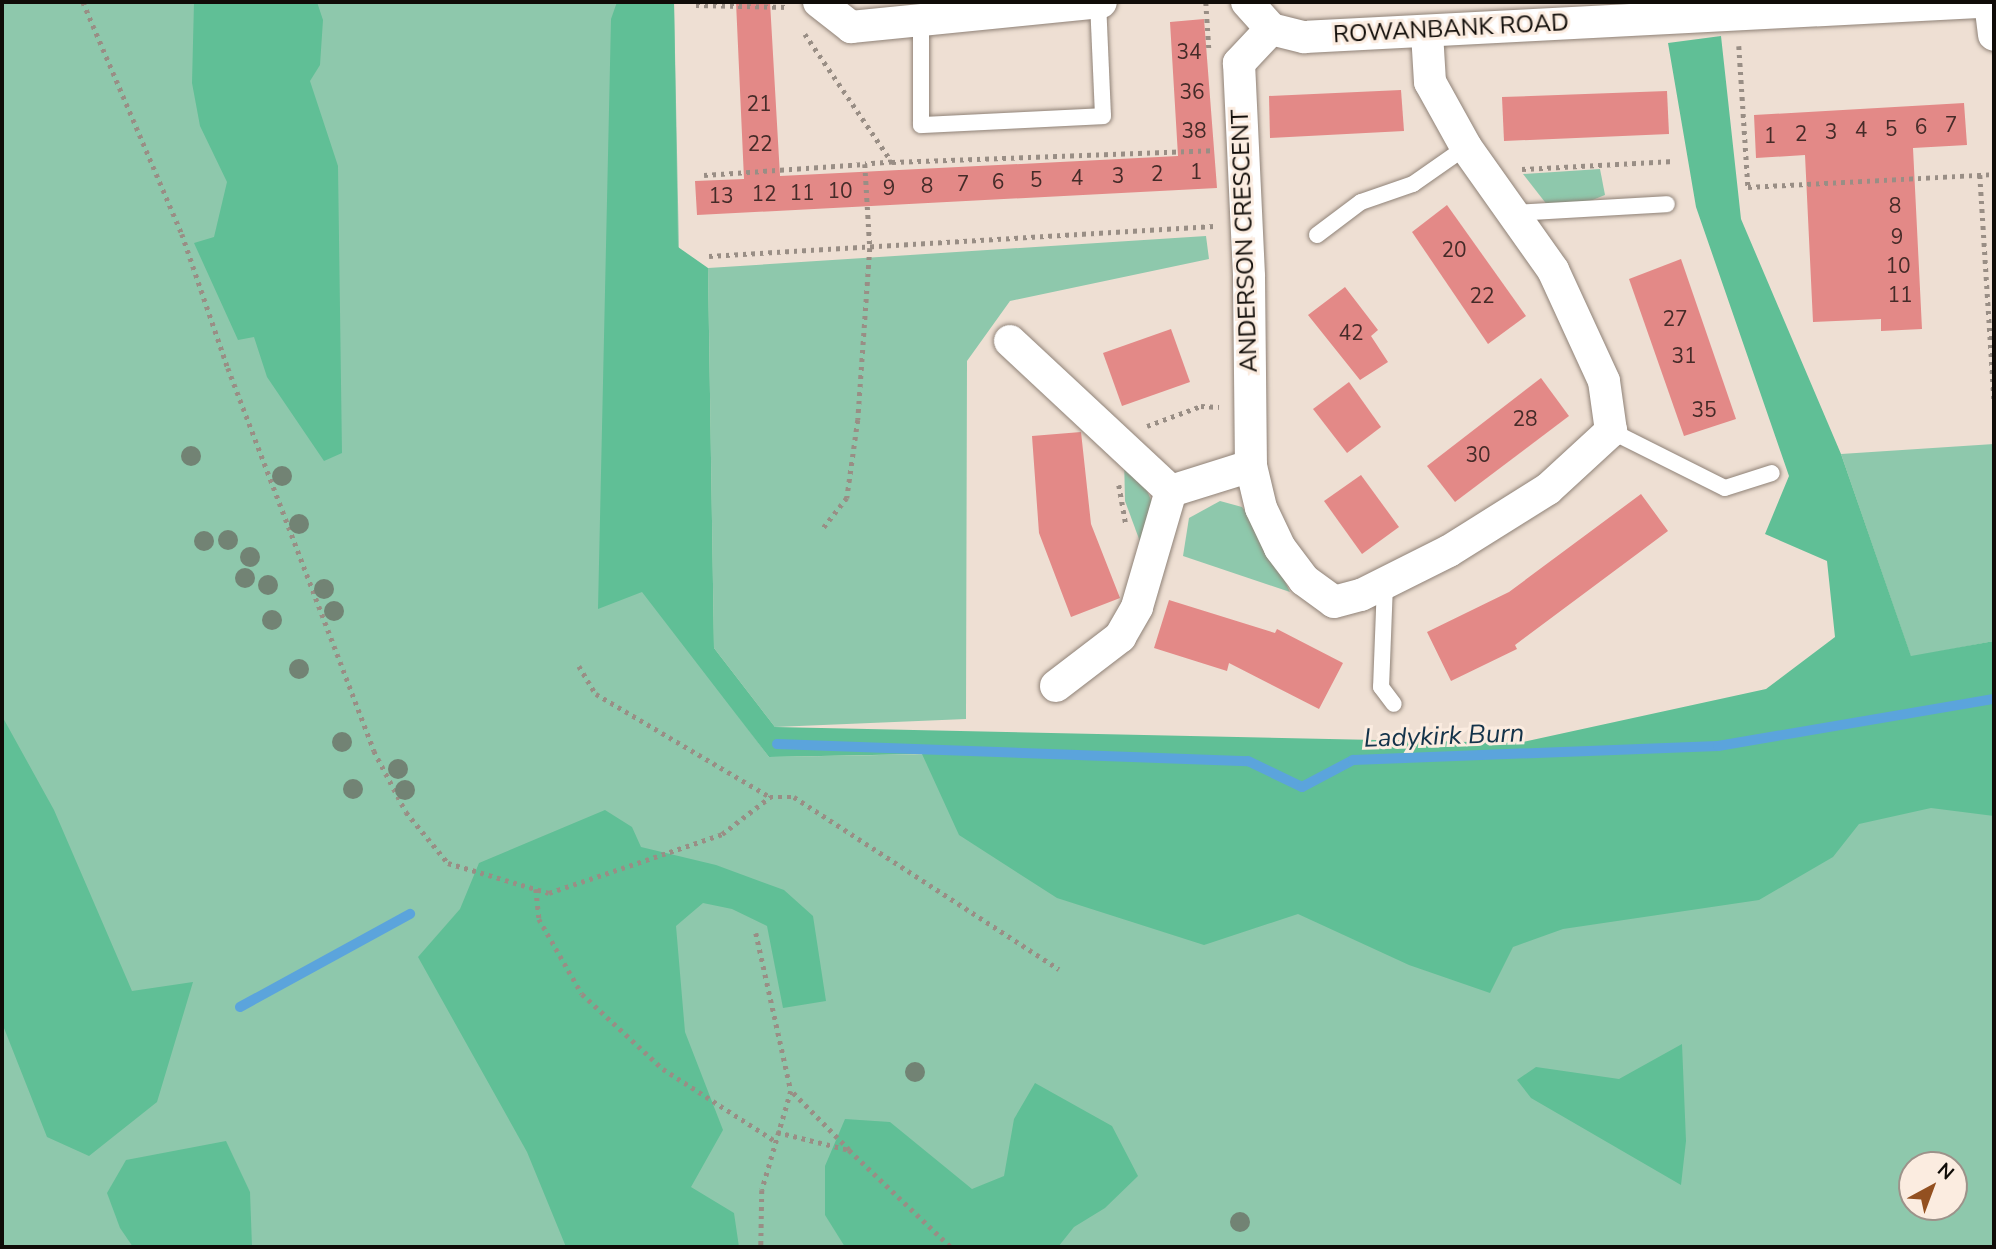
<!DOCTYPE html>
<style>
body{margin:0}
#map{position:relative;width:1996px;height:1249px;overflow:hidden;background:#eedfd3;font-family:"Nunito Sans",sans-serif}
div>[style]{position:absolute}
.green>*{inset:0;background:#8ec8ac}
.forest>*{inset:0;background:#60bf96}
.stream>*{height:10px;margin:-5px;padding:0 5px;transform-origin:5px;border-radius:5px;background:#5ba4dc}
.building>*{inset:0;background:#e38987}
.path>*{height:4.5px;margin-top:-2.25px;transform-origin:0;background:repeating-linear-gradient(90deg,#998e85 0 3.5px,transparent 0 8.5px)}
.roads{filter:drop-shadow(0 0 2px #8f8277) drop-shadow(0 0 2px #8f8277)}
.lane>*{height:16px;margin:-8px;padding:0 8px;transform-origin:8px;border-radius:8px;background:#fff}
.street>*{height:32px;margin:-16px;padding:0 16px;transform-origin:16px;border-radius:16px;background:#fff}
.trees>*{width:20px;height:20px;margin:-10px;border-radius:50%;background:#728374}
span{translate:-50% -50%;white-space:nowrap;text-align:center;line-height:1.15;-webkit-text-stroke:6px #fbece0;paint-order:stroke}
.number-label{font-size:21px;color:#452b28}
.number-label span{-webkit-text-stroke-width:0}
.street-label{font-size:24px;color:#100c08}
.water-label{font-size:26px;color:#13334a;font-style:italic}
.frame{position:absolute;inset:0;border:4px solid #100c08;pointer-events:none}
.north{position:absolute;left:1898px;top:1151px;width:70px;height:70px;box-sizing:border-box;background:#fbece0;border:2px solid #9d928a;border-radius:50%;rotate:41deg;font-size:19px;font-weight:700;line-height:28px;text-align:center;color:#100c08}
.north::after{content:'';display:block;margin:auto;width:24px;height:32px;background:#935020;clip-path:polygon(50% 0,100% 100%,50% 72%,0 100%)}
</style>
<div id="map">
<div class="green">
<div style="clip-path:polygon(evenodd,2px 2px,674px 2px,687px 648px,769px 757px,1905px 737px,1994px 719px,1994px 1247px,2px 1247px,2px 2px,1912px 1165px,1954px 1165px,1954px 1207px,1912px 1207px,1912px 1165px)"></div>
<div style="clip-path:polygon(1600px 169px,1605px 195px,1585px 203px,1548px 206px,1523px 174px)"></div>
<div style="clip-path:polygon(1206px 236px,1209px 259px,1010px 301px,967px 361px,966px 719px,775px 727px,714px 648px,708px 268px)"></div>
<div style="clip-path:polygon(1994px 444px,1994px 641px,1911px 657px,1841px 454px)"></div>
<div style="clip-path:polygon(1124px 456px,1140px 475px,1156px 511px,1142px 547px,1125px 501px)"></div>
<div style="clip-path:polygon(1220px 501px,1242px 507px,1263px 535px,1290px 592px,1183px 556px,1189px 518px)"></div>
</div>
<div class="forest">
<div style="clip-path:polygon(194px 2px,317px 2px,323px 20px,320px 65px,310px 81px,338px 166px,342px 453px,324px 461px,267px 377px,254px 337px,238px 340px,194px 243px,214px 237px,227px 182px,200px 126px,192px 83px)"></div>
<div style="clip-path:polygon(617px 2px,674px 2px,678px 247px,708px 268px,714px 648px,775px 727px,1518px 743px,1766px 689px,1835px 637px,1827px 561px,1765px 534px,1789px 476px,1696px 207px,1668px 43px,1721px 36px,1741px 219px,1841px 454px,1911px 656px,1994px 641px,1994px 816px,1931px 808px,1859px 824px,1833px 857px,1759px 900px,1563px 929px,1513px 947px,1490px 993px,1409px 965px,1298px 914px,1204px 945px,1057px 898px,959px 835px,922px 754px,769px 757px,642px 592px,598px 609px,611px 19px)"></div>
<div style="clip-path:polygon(2px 716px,54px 810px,132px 991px,193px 982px,157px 1102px,89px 1156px,47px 1137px,2px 1023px)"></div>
<div style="clip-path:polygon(605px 810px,632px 827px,641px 847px,716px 865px,784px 890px,813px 916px,826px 1001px,783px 1008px,767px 926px,732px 909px,703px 903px,676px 926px,685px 1032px,723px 1130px,691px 1187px,734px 1213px,739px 1247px,566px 1247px,527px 1152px,418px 957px,460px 909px,479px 863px)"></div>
<div style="clip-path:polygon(1682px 1044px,1686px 1141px,1681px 1185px,1531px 1098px,1517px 1080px,1536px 1067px,1619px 1079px)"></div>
<div style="clip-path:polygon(1035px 1083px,1112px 1126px,1138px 1176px,1105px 1208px,1074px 1227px,1058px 1247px,845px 1247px,825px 1215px,825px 1166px,845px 1119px,890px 1122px,972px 1189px,1004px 1176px,1014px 1119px)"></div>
<div style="clip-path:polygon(226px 1141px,250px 1192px,252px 1247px,133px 1247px,120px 1228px,107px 1193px,126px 1160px)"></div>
</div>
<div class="stream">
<div style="left:777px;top:744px;width:471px;rotate:2.1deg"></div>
<div style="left:1248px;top:761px;width:60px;rotate:25.7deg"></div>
<div style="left:1302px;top:787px;width:58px;rotate:-27.9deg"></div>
<div style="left:1353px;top:760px;width:365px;rotate:-2.2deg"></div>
<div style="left:1718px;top:746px;width:280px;rotate:-9.7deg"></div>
<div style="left:240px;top:1007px;width:194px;rotate:-28.7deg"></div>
</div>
<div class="building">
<div style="clip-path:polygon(736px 2px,770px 2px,780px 176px,1178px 156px,1170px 22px,1204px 19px,1217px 188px,697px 215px,695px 181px,744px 179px)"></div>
<div style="clip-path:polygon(1401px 90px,1404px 131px,1270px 138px,1269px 96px)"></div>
<div style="clip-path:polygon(1667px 91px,1669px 134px,1504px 141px,1502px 97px)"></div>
<div style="clip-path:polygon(1964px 103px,1967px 145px,1913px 148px,1922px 329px,1881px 331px,1881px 319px,1813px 322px,1805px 155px,1756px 158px,1754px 115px)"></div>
<div style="clip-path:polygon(1447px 205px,1526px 316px,1488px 344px,1412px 232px)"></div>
<div style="clip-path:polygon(1681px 259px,1736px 419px,1684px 436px,1629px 279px)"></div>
<div style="clip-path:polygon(1345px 287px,1378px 330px,1371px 336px,1388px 362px,1360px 380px,1308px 315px)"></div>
<div style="clip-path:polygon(1171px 329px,1190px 382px,1122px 406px,1103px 353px)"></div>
<div style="clip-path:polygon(1541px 378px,1569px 416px,1455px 502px,1427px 466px)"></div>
<div style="clip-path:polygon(1349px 382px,1381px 427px,1347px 453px,1313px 409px)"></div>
<div style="clip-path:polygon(1081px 432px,1091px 524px,1120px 598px,1071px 617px,1039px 533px,1032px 436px)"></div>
<div style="clip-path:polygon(1361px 475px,1399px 527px,1362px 554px,1324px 501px)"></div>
<div style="clip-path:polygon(1641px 494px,1668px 531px,1515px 645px,1517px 649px,1451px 681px,1427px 632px,1509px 592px)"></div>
<div style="clip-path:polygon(1169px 600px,1275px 633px,1277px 629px,1343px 663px,1319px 709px,1229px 663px,1227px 671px,1154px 648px)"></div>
</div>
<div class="path">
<div style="left:83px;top:2px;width:252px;rotate:66.9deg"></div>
<div style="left:182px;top:234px;width:142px;rotate:71.1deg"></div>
<div style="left:228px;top:368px;width:410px;rotate:69.1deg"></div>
<div style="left:374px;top:751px;width:69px;rotate:62.3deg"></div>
<div style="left:406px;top:812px;width:66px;rotate:50.5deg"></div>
<div style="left:448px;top:863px;width:105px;rotate:16.5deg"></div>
<div style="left:549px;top:893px;width:183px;rotate:-18.8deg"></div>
<div style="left:722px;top:834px;width:61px;rotate:-37.6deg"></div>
<div style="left:770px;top:797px;width:24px"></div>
<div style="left:794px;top:797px;width:316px;rotate:33deg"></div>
<div style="left:1206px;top:2px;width:46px;rotate:86.3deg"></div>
<div style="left:696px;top:5px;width:93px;rotate:1.2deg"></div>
<div style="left:805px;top:34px;width:155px;rotate:55.8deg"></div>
<div style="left:892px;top:162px;width:27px;rotate:176deg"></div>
<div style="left:865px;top:164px;width:84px;rotate:86.6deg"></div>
<div style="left:870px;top:248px;width:172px;rotate:94deg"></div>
<div style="left:858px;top:420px;width:79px;rotate:98deg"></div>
<div style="left:847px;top:498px;width:39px;rotate:128deg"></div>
<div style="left:1739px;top:46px;width:141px;rotate:86.3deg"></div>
<div style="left:1748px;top:187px;width:246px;rotate:-3deg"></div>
<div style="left:892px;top:162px;width:321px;rotate:-2.1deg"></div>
<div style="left:1522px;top:169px;width:152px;rotate:-3deg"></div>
<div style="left:704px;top:175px;width:161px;rotate:-3.9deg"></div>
<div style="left:1980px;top:175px;width:225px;rotate:86.4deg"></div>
<div style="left:709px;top:256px;width:506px;rotate:-3.4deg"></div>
<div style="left:1147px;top:426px;width:58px;rotate:-20.3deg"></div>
<div style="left:1201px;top:406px;width:18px;rotate:3deg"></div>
<div style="left:1119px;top:485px;width:40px;rotate:80deg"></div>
<div style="left:579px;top:666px;width:33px;rotate:59deg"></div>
<div style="left:596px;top:694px;width:202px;rotate:30.6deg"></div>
<div style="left:536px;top:889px;width:30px;rotate:84deg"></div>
<div style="left:539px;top:919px;width:86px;rotate:60.2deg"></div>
<div style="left:582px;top:994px;width:110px;rotate:42.8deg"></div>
<div style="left:663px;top:1069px;width:133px;rotate:32.7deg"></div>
<div style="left:756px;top:933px;width:162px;rotate:77.5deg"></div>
<div style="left:791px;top:1091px;width:103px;rotate:106.3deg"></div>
<div style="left:762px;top:1190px;width:57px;rotate:91deg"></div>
<div style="left:777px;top:1132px;width:74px;rotate:14deg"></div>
<div style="left:849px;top:1150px;width:83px;rotate:-134.5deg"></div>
<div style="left:849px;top:1150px;width:141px;rotate:43.6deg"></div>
</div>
<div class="roads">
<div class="lane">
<div style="left:921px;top:20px;width:105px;rotate:90deg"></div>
<div style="left:921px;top:125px;width:182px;rotate:-2.8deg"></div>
<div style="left:1103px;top:116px;width:114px;rotate:-92.5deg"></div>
<div style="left:1513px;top:213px;width:154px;rotate:-3.3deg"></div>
<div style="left:1317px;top:235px;width:55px;rotate:-36.9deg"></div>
<div style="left:1361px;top:202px;width:55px;rotate:-19.1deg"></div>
<div style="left:1413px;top:184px;width:65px;rotate:-34.9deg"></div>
<div style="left:1611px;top:431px;width:127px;rotate:26.6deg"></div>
<div style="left:1725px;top:488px;width:49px;rotate:-17.7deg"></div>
<div style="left:1385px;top:584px;width:103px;rotate:92.2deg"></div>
<div style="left:1381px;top:687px;width:21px;rotate:53deg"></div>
</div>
<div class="street">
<div style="left:819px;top:2px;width:41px;rotate:38deg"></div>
<div style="left:851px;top:27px;width:251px;rotate:-5.7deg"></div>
<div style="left:1247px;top:2px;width:36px;rotate:48deg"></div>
<div style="left:1271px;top:29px;width:34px;rotate:14deg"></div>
<div style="left:1304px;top:37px;width:675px;rotate:-2.97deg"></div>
<div style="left:1990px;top:2px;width:33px;rotate:83deg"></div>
<div style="left:1271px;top:29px;width:47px;rotate:133.3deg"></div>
<div style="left:1239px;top:63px;width:214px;rotate:87.3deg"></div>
<div style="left:1249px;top:277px;width:189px;rotate:89.4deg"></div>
<div style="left:1251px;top:466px;width:43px;rotate:76.6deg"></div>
<div style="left:1261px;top:508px;width:44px;rotate:64.6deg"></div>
<div style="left:1280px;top:548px;width:40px;rotate:53deg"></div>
<div style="left:1304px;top:580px;width:37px;rotate:36deg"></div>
<div style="left:1334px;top:602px;width:28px;rotate:-15deg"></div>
<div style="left:1361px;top:595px;width:98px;rotate:-26.6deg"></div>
<div style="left:1449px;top:551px;width:117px;rotate:-32.1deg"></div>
<div style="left:1548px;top:489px;width:86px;rotate:-42.6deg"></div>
<div style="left:1611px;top:431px;width:50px;rotate:-98deg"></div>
<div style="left:1604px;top:381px;width:122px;rotate:-114.7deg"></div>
<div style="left:1553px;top:270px;width:151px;rotate:-125.3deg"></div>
<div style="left:1466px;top:147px;width:74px;rotate:-119deg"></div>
<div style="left:1430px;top:82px;width:49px;rotate:-93.5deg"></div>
<div style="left:1010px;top:341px;width:220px;rotate:43deg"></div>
<div style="left:1056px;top:686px;width:81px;rotate:-37.4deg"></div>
<div style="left:1120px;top:637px;width:34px;rotate:-60deg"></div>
<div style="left:1137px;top:607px;width:121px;rotate:-73.7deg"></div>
<div style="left:1171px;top:491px;width:84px;rotate:-17.4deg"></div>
</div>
</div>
<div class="trees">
<div style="left:191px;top:456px"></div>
<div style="left:282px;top:476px"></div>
<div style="left:299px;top:524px"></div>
<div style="left:228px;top:540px"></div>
<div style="left:204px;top:541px"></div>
<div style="left:250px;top:557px"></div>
<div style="left:245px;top:578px"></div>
<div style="left:268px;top:585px"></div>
<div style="left:324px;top:589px"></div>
<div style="left:334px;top:611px"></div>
<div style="left:272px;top:620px"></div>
<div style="left:299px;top:669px"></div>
<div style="left:342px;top:742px"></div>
<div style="left:398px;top:769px"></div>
<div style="left:353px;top:789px"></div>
<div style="left:405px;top:790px"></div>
<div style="left:915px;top:1072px"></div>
<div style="left:1240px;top:1222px"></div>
</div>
<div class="number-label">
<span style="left:1189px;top:52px">34</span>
<span style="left:1192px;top:92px">36</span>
<span style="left:759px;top:104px">21</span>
<span style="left:1951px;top:125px">7</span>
<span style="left:1921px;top:127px">6</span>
<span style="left:1891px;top:129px">5</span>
<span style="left:1861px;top:130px">4</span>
<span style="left:1194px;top:131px">38</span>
<span style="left:1831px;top:132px">3</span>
<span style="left:1801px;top:134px">2</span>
<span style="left:1770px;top:136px">1</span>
<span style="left:760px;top:144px">22</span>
<span style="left:1196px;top:172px">1</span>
<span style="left:1157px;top:174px">2</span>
<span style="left:1118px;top:176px">3</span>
<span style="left:1077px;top:178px">4</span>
<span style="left:1036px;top:180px">5</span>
<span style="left:998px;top:182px">6</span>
<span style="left:963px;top:184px">7</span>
<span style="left:927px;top:186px">8</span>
<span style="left:889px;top:188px">9</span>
<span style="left:840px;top:191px">10</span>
<span style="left:802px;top:193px">11</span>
<span style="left:764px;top:194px">12</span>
<span style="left:721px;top:196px">13</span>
<span style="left:1895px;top:206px">8</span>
<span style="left:1897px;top:237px">9</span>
<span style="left:1454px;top:250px">20</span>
<span style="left:1898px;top:266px">10</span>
<span style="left:1900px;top:295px">11</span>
<span style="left:1482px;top:296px">22</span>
<span style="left:1675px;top:319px">27</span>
<span style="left:1351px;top:333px">42</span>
<span style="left:1684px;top:356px">31</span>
<span style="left:1704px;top:410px">35</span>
<span style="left:1525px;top:419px">28</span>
<span style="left:1478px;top:455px">30</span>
</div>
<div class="street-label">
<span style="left:1451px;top:29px;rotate:-3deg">ROWANBANK ROAD</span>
<span style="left:1245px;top:241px;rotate:-92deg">ANDERSON CRESCENT</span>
</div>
<div class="water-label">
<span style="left:1444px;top:736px;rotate:-2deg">Ladykirk Burn</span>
</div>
<div class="frame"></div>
<div class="north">N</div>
</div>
